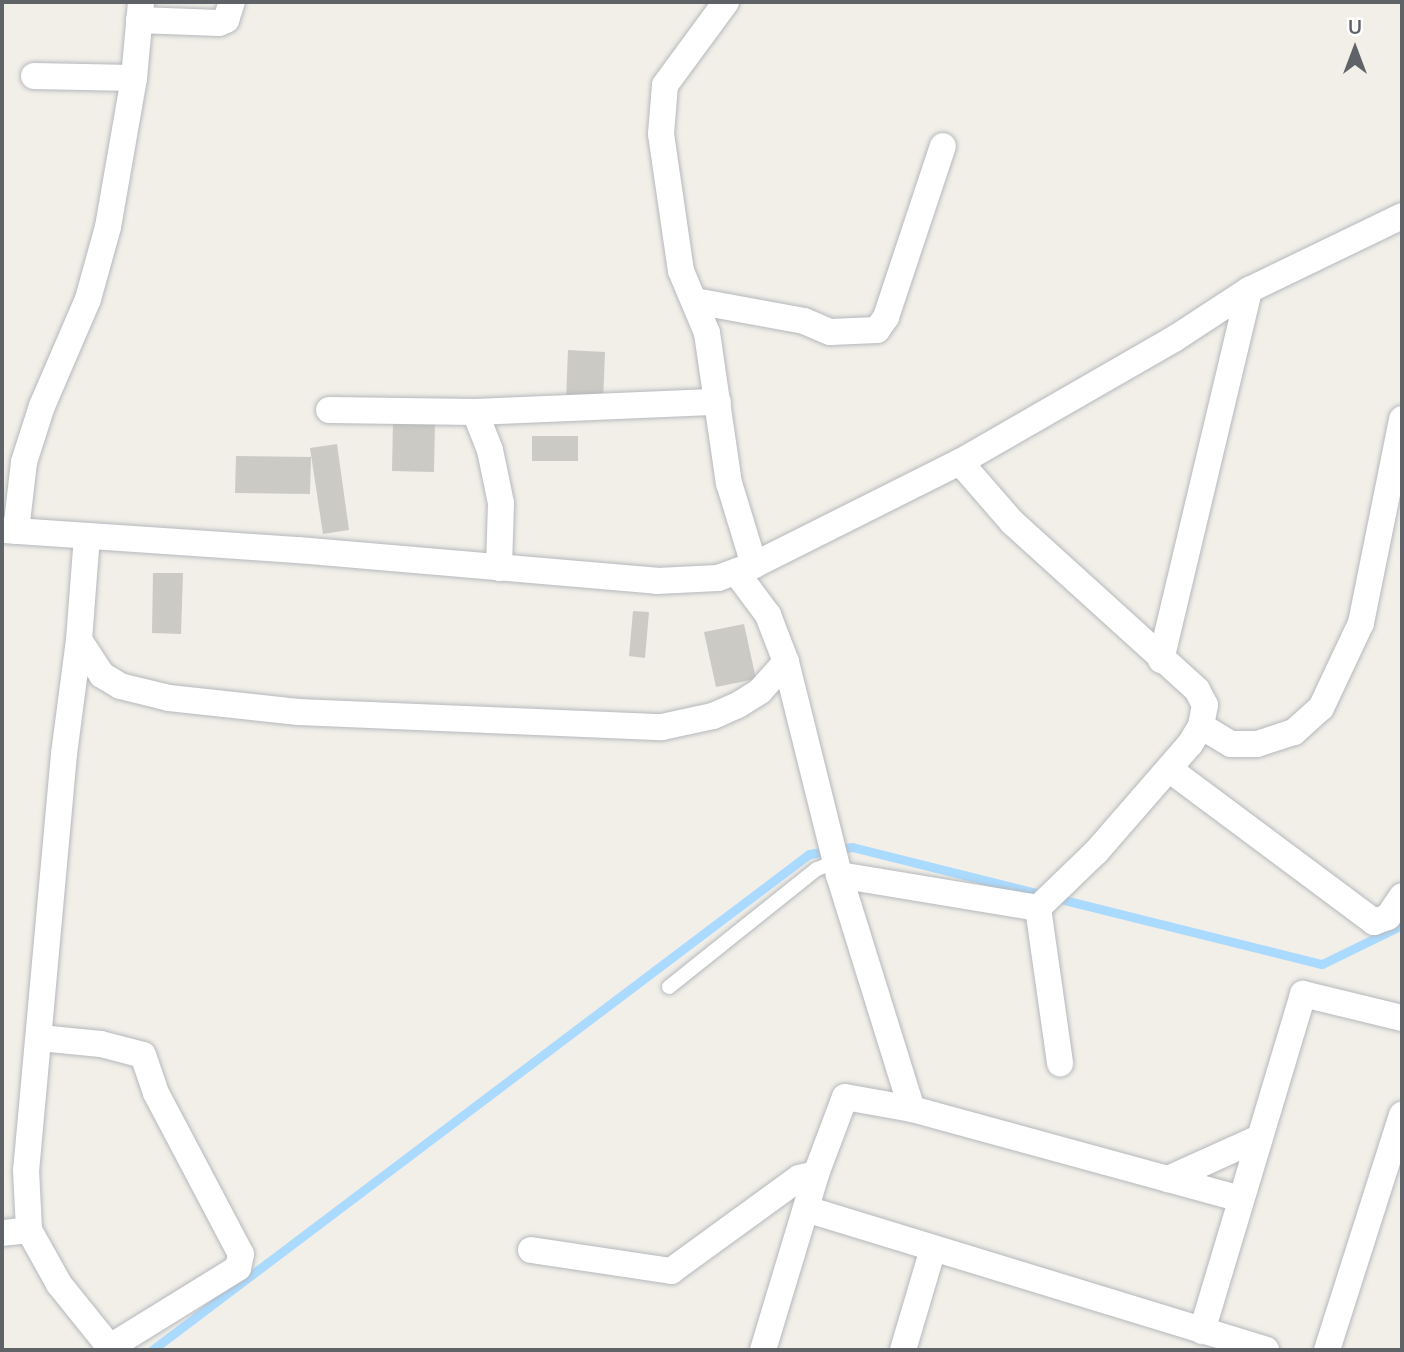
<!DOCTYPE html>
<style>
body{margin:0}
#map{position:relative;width:1404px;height:1352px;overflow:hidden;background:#f1efe8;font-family:"Nunito Sans",sans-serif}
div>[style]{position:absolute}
.stream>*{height:9px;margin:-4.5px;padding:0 4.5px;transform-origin:4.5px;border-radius:4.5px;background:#aadaff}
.building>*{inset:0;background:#cccac5}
.roads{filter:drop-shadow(0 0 2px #b5b8bc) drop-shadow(0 0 2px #b5b8bc)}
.service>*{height:14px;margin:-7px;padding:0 7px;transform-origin:7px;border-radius:7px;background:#fff}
.minor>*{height:26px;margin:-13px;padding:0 13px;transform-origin:13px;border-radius:13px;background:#fff}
span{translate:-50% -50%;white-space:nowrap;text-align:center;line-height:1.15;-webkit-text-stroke:5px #fff;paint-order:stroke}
.frame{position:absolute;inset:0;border:4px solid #5f6368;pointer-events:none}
.north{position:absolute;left:1320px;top:14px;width:70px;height:70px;-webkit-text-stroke:5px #fff;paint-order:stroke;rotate:0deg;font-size:19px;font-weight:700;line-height:28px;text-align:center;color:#5f6368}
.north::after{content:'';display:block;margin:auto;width:24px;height:32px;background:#5f6368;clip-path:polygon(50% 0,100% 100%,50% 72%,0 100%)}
</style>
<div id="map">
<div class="stream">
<div style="left:152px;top:1350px;width:823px;rotate:-37.05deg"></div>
<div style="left:809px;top:854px;width:44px;rotate:-9.2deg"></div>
<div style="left:852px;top:847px;width:484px;rotate:14deg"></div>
<div style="left:1322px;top:964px;width:89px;rotate:-26deg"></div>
</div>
<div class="building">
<div style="clip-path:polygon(568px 350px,605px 352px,603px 402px,566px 400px)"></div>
<div style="clip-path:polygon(393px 421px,435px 422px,434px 472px,392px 471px)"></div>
<div style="clip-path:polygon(532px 436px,578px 436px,578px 461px,532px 461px)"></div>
<div style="clip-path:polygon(337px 444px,349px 530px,323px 534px,310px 448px)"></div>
<div style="clip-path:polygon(236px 456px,311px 457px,310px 494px,235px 493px)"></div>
<div style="clip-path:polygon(153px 573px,183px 573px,181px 634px,152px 633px)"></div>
<div style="clip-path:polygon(633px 611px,649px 612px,645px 658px,629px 656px)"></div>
<div style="clip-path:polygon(744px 624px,756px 679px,716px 687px,704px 632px)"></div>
</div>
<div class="roads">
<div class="service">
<div style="left:669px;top:987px;width:189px;rotate:-38.6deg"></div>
<div style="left:817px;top:869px;width:19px;rotate:-21deg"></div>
</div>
<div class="minor">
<div style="left:726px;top:2px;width:103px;rotate:126.3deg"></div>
<div style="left:665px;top:85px;width:49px;rotate:94.7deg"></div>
<div style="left:661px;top:134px;width:138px;rotate:81.7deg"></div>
<div style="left:681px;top:271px;width:67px;rotate:67.2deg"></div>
<div style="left:707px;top:333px;width:152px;rotate:81.7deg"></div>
<div style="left:729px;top:483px;width:86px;rotate:73deg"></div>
<div style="left:139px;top:20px;width:80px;rotate:2.1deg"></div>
<div style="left:219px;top:23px;width:8px;rotate:-23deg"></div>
<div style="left:226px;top:20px;width:19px;rotate:-72deg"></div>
<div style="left:34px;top:76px;width:100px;rotate:1.1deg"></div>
<div style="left:695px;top:301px;width:111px;rotate:10.4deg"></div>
<div style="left:804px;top:321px;width:28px;rotate:23deg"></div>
<div style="left:830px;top:332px;width:47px;rotate:-2.4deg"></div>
<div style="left:877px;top:330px;width:16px;rotate:-55deg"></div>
<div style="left:886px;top:317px;width:180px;rotate:-71.6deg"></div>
<div style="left:329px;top:410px;width:146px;rotate:0.8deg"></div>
<div style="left:475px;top:412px;width:243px;rotate:-2.4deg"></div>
<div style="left:475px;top:412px;width:41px;rotate:68.5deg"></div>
<div style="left:490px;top:450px;width:54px;rotate:78.3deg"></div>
<div style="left:501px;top:503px;width:65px;rotate:91.8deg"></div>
<div style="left:960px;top:462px;width:79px;rotate:49.1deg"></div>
<div style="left:1012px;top:522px;width:250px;rotate:42.2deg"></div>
<div style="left:1197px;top:690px;width:17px;rotate:62deg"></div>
<div style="left:1205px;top:705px;width:21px;rotate:101deg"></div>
<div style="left:1201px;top:726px;width:21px;rotate:121deg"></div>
<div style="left:1190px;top:744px;width:143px;rotate:131deg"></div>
<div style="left:1096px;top:852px;width:81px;rotate:136deg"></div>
<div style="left:2px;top:530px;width:297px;rotate:3.9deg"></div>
<div style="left:298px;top:550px;width:360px;rotate:4.9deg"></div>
<div style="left:657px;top:581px;width:61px;rotate:-2.8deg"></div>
<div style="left:718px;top:578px;width:38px;rotate:-20deg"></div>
<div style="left:754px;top:565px;width:230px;rotate:-26.6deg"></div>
<div style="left:960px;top:462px;width:247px;rotate:-29.9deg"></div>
<div style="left:1174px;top:339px;width:90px;rotate:-33.2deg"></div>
<div style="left:1249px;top:290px;width:170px;rotate:-25.8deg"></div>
<div style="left:16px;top:531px;width:69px;rotate:-83.4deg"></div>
<div style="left:24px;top:462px;width:59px;rotate:-72.2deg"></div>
<div style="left:42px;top:406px;width:116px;rotate:-66.7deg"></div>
<div style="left:88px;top:299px;width:75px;rotate:-74.5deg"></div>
<div style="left:108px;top:227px;width:151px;rotate:-80.1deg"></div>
<div style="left:134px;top:78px;width:76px;rotate:-84.7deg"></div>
<div style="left:87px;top:536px;width:104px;rotate:94.4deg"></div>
<div style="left:79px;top:640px;width:42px;rotate:56.7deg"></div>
<div style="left:102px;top:675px;width:21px;rotate:31deg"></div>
<div style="left:120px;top:686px;width:50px;rotate:13.8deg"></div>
<div style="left:169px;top:698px;width:130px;rotate:6.2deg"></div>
<div style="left:298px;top:712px;width:364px;rotate:2.4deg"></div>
<div style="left:662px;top:727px;width:52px;rotate:-12.2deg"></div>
<div style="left:713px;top:716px;width:27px;rotate:-24deg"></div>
<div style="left:738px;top:705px;width:26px;rotate:-32deg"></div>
<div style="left:760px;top:691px;width:39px;rotate:-48deg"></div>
<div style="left:736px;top:572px;width:54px;rotate:53.3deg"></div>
<div style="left:768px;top:615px;width:50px;rotate:69deg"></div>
<div style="left:786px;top:662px;width:219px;rotate:76deg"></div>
<div style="left:839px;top:875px;width:245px;rotate:72.7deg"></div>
<div style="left:79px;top:640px;width:115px;rotate:97.5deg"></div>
<div style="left:64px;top:754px;width:418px;rotate:95.2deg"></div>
<div style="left:26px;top:1170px;width:60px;rotate:87.1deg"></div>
<div style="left:29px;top:1230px;width:62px;rotate:60.9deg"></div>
<div style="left:59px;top:1284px;width:85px;rotate:51.2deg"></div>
<div style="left:1161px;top:660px;width:380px;rotate:-76.6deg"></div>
<div style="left:1201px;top:726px;width:35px;rotate:31deg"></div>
<div style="left:1231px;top:744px;width:26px"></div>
<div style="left:1257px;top:744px;width:39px;rotate:-18deg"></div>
<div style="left:1294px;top:732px;width:36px;rotate:-42deg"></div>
<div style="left:1321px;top:708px;width:94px;rotate:-64.8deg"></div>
<div style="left:1361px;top:623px;width:208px;rotate:-78.6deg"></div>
<div style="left:1169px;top:769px;width:256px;rotate:36.7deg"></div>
<div style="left:1374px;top:922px;width:15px;rotate:-20deg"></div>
<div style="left:1388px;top:917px;width:25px;rotate:-56deg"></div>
<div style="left:839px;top:875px;width:202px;rotate:9.4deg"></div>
<div style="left:1038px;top:908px;width:157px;rotate:81.9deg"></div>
<div style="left:40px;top:1038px;width:61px;rotate:5.6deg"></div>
<div style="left:101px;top:1044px;width:43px;rotate:14.7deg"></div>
<div style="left:143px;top:1055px;width:40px;rotate:71.1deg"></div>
<div style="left:156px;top:1093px;width:182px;rotate:62.2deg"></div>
<div style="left:241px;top:1254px;width:14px;rotate:102deg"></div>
<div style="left:238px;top:1268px;width:150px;rotate:148.3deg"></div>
<div style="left:1168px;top:1179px;width:100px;rotate:-24.3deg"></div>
<div style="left:806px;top:1209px;width:481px;rotate:17deg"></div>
<div style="left:2px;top:1233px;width:27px;rotate:-6deg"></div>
<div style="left:531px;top:1250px;width:142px;rotate:8.5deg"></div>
<div style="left:671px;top:1271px;width:158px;rotate:-36deg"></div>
<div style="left:799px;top:1178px;width:17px;rotate:-13deg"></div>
<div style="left:1202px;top:1331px;width:352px;rotate:-73.3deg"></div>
<div style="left:1303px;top:994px;width:102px;rotate:13.6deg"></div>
<div style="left:763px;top:1350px;width:184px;rotate:-73.2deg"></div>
<div style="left:816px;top:1174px;width:82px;rotate:-69.4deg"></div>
<div style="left:845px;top:1097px;width:68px;rotate:10.2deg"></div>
<div style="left:912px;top:1109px;width:341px;rotate:15.3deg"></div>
<div style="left:903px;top:1350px;width:105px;rotate:-73.5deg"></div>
<div style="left:1327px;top:1350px;width:247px;rotate:-72.3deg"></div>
</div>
</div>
<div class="frame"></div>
<div class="north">U</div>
</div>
